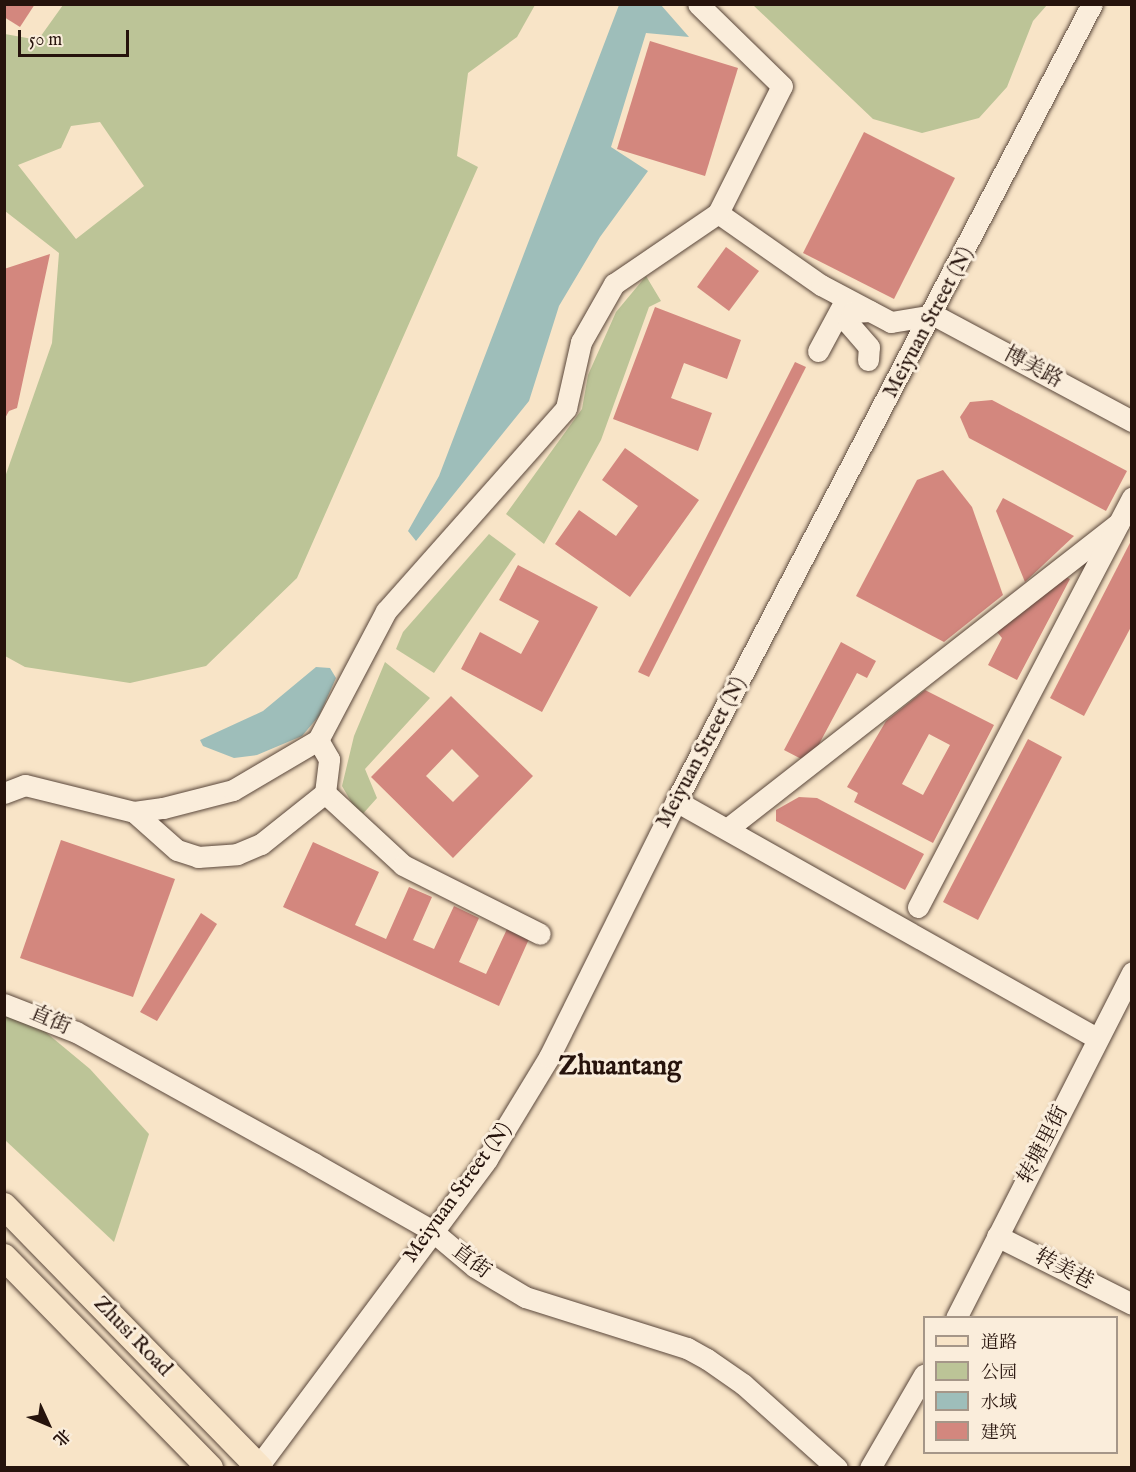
<!DOCTYPE html>
<meta charset="utf-8">
<style>
body{margin:0}
#map{position:relative;width:1136px;height:1472px;overflow:hidden;background:#f8e4c7;font-family:"IM FELL English","Noto Serif SC",serif}
div>[style]{position:absolute}
.green>*{inset:0;background:#bcc497}
.water>*{inset:0;background:#9ebeba}
.building>*{inset:0;background:#d3877e}
.roads{filter:drop-shadow(0 0 2px #5a473b) drop-shadow(0 0 2px #5a473b)}
.minor>*{height:21px;margin:-10.5px;padding:0 10.5px;transform-origin:10.5px;border-radius:10.5px;background:#faeddb}
.major>*{height:26px;margin:-13px;padding:0 13px;transform-origin:13px;border-radius:13px;background:#f8e4c7}
span{translate:-50% -50%;white-space:nowrap;text-align:center;line-height:1.15;-webkit-text-stroke:6px #faeddb;paint-order:stroke}
.street-label{font-size:21px;color:#26130c}
.district-label{font-size:27px;color:#26130c;font-weight:700}
.frame{position:absolute;inset:0;border:6px solid #26130c;pointer-events:none}
.legend{position:absolute;left:923px;top:1316px;width:195px;height:138px;box-sizing:border-box;background:#faeddb;border:2px solid #a59688;margin:0;padding:8px 10px;list-style:none;font-size:18px;color:#26130c}
.legend li{display:flex;align-items:center;gap:12px;height:30px}
.legend b{width:30px;border:2px solid #a59688}
.north{position:absolute;left:18px;top:1394px;width:60px;height:60px;-webkit-text-stroke:4px #faeddb;paint-order:stroke;rotate:134deg;font-size:16px;font-weight:700;line-height:24px;text-align:center;color:#26130c}
.north::after{content:'';display:block;margin:auto;width:21px;height:27px;background:#26130c;clip-path:polygon(50% 0,100% 100%,50% 72%,0 100%)}
.scale{position:absolute;left:18px;top:30px;width:111px;height:27px;box-sizing:border-box;border:3px solid #26130c;border-top:0;padding-left:8px;font-size:18px;line-height:21px;white-space:nowrap;color:#26130c;-webkit-text-stroke:4px #faeddb;paint-order:stroke}
</style>
<div id="map">
<div class="green">
<div style="clip-path:polygon(evenodd,63px 5px,535px 5px,517px 37px,468px 73px,457px 156px,478px 167px,297px 578px,206px 666px,130px 683px,25px 667px,5px 656px,5px 477px,52px 343px,59px 253px,5px 211px,5px 34px,38px 40px,63px 5px,100px 122px,144px 186px,76px 239px,18px 165px,61px 148px,71px 126px,100px 122px)"></div>
<div style="clip-path:polygon(753px 5px,1047px 5px,1033px 21px,1007px 87px,979px 118px,922px 133px,873px 119px)"></div>
<div style="clip-path:polygon(646px 276px,661px 301px,649px 307px,601px 440px,544px 544px,506px 514px,582px 409px,588px 375px,616px 312px)"></div>
<div style="clip-path:polygon(489px 534px,516px 554px,434px 673px,396px 649px,403px 632px)"></div>
<div style="clip-path:polygon(385px 662px,430px 698px,365px 769px,377px 798px,360px 817px,342px 786px,354px 736px)"></div>
<div style="clip-path:polygon(13px 1005px,90px 1069px,149px 1134px,114px 1242px,5px 1140px,4px 1006px)"></div>
</div>
<div class="water">
<div style="clip-path:polygon(619px 5px,661px 5px,689px 37px,646px 33px,611px 147px,648px 171px,600px 237px,559px 306px,529px 401px,416px 541px,408px 531px,439px 476px)"></div>
<div style="clip-path:polygon(316px 667px,330px 668px,336px 678px,319px 716px,302px 736px,257px 755px,234px 758px,203px 746px,200px 740px,263px 711px)"></div>
</div>
<div class="building">
<div style="clip-path:polygon(4px 4px,35px 4px,20px 27px,4px 17px)"></div>
<div style="clip-path:polygon(650px 41px,738px 68px,705px 176px,617px 149px)"></div>
<div style="clip-path:polygon(864px 132px,955px 178px,894px 299px,803px 253px)"></div>
<div style="clip-path:polygon(726px 247px,759px 271px,729px 311px,697px 287px)"></div>
<div style="clip-path:polygon(50px 254px,17px 408px,9px 411px,4px 420px,4px 269px)"></div>
<div style="clip-path:polygon(655px 307px,741px 340px,727px 379px,684px 363px,671px 398px,712px 413px,698px 451px,613px 419px)"></div>
<div style="clip-path:polygon(795px 362px,806px 367px,649px 677px,638px 672px)"></div>
<div style="clip-path:polygon(992px 400px,1127px 471px,1106px 511px,969px 438px,960px 417px,970px 402px)"></div>
<div style="clip-path:polygon(625px 448px,699px 500px,630px 597px,555px 544px,579px 510px,616px 536px,638px 506px,602px 480px)"></div>
<div style="clip-path:polygon(943px 470px,972px 507px,1003px 595px,944px 642px,856px 596px,917px 480px)"></div>
<div style="clip-path:polygon(1003px 498px,1074px 536px,1025px 582px,996px 511px)"></div>
<div style="clip-path:polygon(1132px 539px,1132px 625px,1084px 716px,1050px 698px)"></div>
<div style="clip-path:polygon(518px 565px,598px 607px,542px 712px,461px 669px,480px 632px,521px 654px,539px 621px,499px 600px)"></div>
<div style="clip-path:polygon(1058px 573px,1070px 579px,1017px 680px,988px 665px,1002px 638px,993px 627px)"></div>
<div style="clip-path:polygon(841px 642px,876px 661px,867px 678px,857px 673px,809px 763px,784px 750px)"></div>
<div style="clip-path:polygon(evenodd,925px 690px,994px 725px,933px 843px,854px 802px,858px 793px,847px 787px,886px 721px,925px 690px,929px 734px,950px 745px,923px 795px,902px 784px,929px 734px)"></div>
<div style="clip-path:polygon(evenodd,451px 696px,533px 776px,453px 858px,371px 777px,451px 696px,452px 749px,479px 776px,453px 802px,426px 776px,452px 749px)"></div>
<div style="clip-path:polygon(1028px 739px,1062px 757px,978px 920px,943px 902px)"></div>
<div style="clip-path:polygon(799px 797px,817px 798px,924px 854px,905px 890px,776px 821px,776px 810px)"></div>
<div style="clip-path:polygon(61px 840px,175px 879px,133px 997px,20px 958px)"></div>
<div style="clip-path:polygon(313px 842px,379px 872px,355px 925px,386px 939px,409px 887px,432px 897px,413px 940px,434px 949px,454px 906px,479px 918px,459px 962px,486px 974px,507px 929px,529px 939px,499px 1006px,283px 907px)"></div>
<div style="clip-path:polygon(201px 913px,217px 924px,157px 1021px,140px 1012px)"></div>
</div>
<div class="roads">
<div class="minor">
<div style="left:718px;top:213px;width:126px;rotate:35deg"></div>
<div style="left:821px;top:285px;width:79px;rotate:27.9deg"></div>
<div style="left:891px;top:322px;width:44px;rotate:-9.2deg"></div>
<div style="left:934px;top:315px;width:225px;rotate:28.2deg"></div>
<div style="left:818px;top:351px;width:59px;rotate:-61.7deg"></div>
<div style="left:868px;top:360px;width:13px;rotate:-86deg"></div>
<div style="left:869px;top:347px;width:32px;rotate:-131deg"></div>
<div style="left:848px;top:323px;width:12px;rotate:-66deg"></div>
<div style="left:853px;top:312px;width:17px;rotate:-3deg"></div>
<div style="left:4px;top:793px;width:22px;rotate:-21deg"></div>
<div style="left:25px;top:785px;width:112px;rotate:13.9deg"></div>
<div style="left:134px;top:812px;width:29px;rotate:-8deg"></div>
<div style="left:163px;top:808px;width:72px;rotate:-14.4deg"></div>
<div style="left:233px;top:790px;width:99px;rotate:-30.5deg"></div>
<div style="left:318px;top:740px;width:146px;rotate:-62.2deg"></div>
<div style="left:386px;top:611px;width:271px;rotate:-48.4deg"></div>
<div style="left:566px;top:408px;width:68px;rotate:-77.2deg"></div>
<div style="left:581px;top:342px;width:67px;rotate:-60.4deg"></div>
<div style="left:614px;top:284px;width:126px;rotate:-34.3deg"></div>
<div style="left:718px;top:213px;width:142px;rotate:-63.3deg"></div>
<div style="left:782px;top:86px;width:117px;rotate:-135.7deg"></div>
<div style="left:325px;top:793px;width:106px;rotate:42.7deg"></div>
<div style="left:403px;top:865px;width:153px;rotate:26.7deg"></div>
<div style="left:676px;top:801px;width:483px;rotate:29.4deg"></div>
<div style="left:134px;top:812px;width:57px;rotate:41.5deg"></div>
<div style="left:177px;top:850px;width:22px;rotate:18deg"></div>
<div style="left:198px;top:857px;width:39px;rotate:-4deg"></div>
<div style="left:237px;top:854px;width:26px;rotate:-23deg"></div>
<div style="left:261px;top:844px;width:82px;rotate:-38.6deg"></div>
<div style="left:325px;top:793px;width:34px;rotate:-83deg"></div>
<div style="left:329px;top:759px;width:22px;rotate:-120deg"></div>
<div style="left:727px;top:829px;width:497px;rotate:-38deg"></div>
<div style="left:918px;top:907px;width:462px;rotate:-62.4deg"></div>
<div style="left:4px;top:1004px;width:77px;rotate:21.3deg"></div>
<div style="left:76px;top:1032px;width:271px;rotate:28.9deg"></div>
<div style="left:313px;top:1163px;width:136px;rotate:29.6deg"></div>
<div style="left:431px;top:1230px;width:57px;rotate:40.1deg"></div>
<div style="left:475px;top:1267px;width:58px;rotate:31deg"></div>
<div style="left:525px;top:1297px;width:170px;rotate:17.5deg"></div>
<div style="left:687px;top:1348px;width:23px;rotate:29deg"></div>
<div style="left:707px;top:1359px;width:44px;rotate:34.8deg"></div>
<div style="left:743px;top:1384px;width:126px;rotate:41.8deg"></div>
<div style="left:997px;top:1236px;width:151px;rotate:26.7deg"></div>
<div style="left:956px;top:1318px;width:388px;rotate:-63deg"></div>
<div style="left:257px;top:1468px;width:385px;rotate:-53.3deg"></div>
<div style="left:487px;top:1159px;width:119px;rotate:-58.7deg"></div>
<div style="left:549px;top:1057px;width:286px;rotate:-63.6deg"></div>
<div style="left:676px;top:801px;width:899px;rotate:-62.44deg"></div>
<div style="left:870px;top:1468px;width:108px;rotate:-59.9deg"></div>
</div>
<div class="major">
<div style="left:4px;top:1206px;width:366px;rotate:45.7deg"></div>
<div style="left:4px;top:1257px;width:295px;rotate:45.7deg"></div>
</div>
</div>
<div class="street-label">
<span style="left:929px;top:323px;rotate:-62deg">Meiyuan Street (N)</span>
<span style="left:1033px;top:368px;rotate:28deg">博美路</span>
<span style="left:702px;top:753px;rotate:-62deg">Meiyuan Street (N)</span>
<span style="left:50px;top:1021px;rotate:23deg">直街</span>
<span style="left:1044px;top:1145px;rotate:-63deg">转塘里街</span>
<span style="left:458px;top:1193px;rotate:-54deg">Meiyuan Street (N)</span>
<span style="left:471px;top:1262px;rotate:37deg">直街</span>
<span style="left:1064px;top:1270px;rotate:27deg">转美巷</span>
<span style="left:132px;top:1337px;rotate:46deg">Zhusi Road</span>
</div>
<div class="district-label">
<span style="left:620px;top:1068px">Zhuantang</span>
</div>
<div class="frame"></div>
<ul class="legend">
<li><b style="height:8px;background:#f8e4c7"></b>道路</li>
<li><b style="height:16px;background:#bcc497"></b>公园</li>
<li><b style="height:16px;background:#9ebeba"></b>水域</li>
<li><b style="height:16px;background:#d3877e"></b>建筑</li>
</ul>
<div class="north">北</div>
<div class="scale">50 m</div>
</div>
